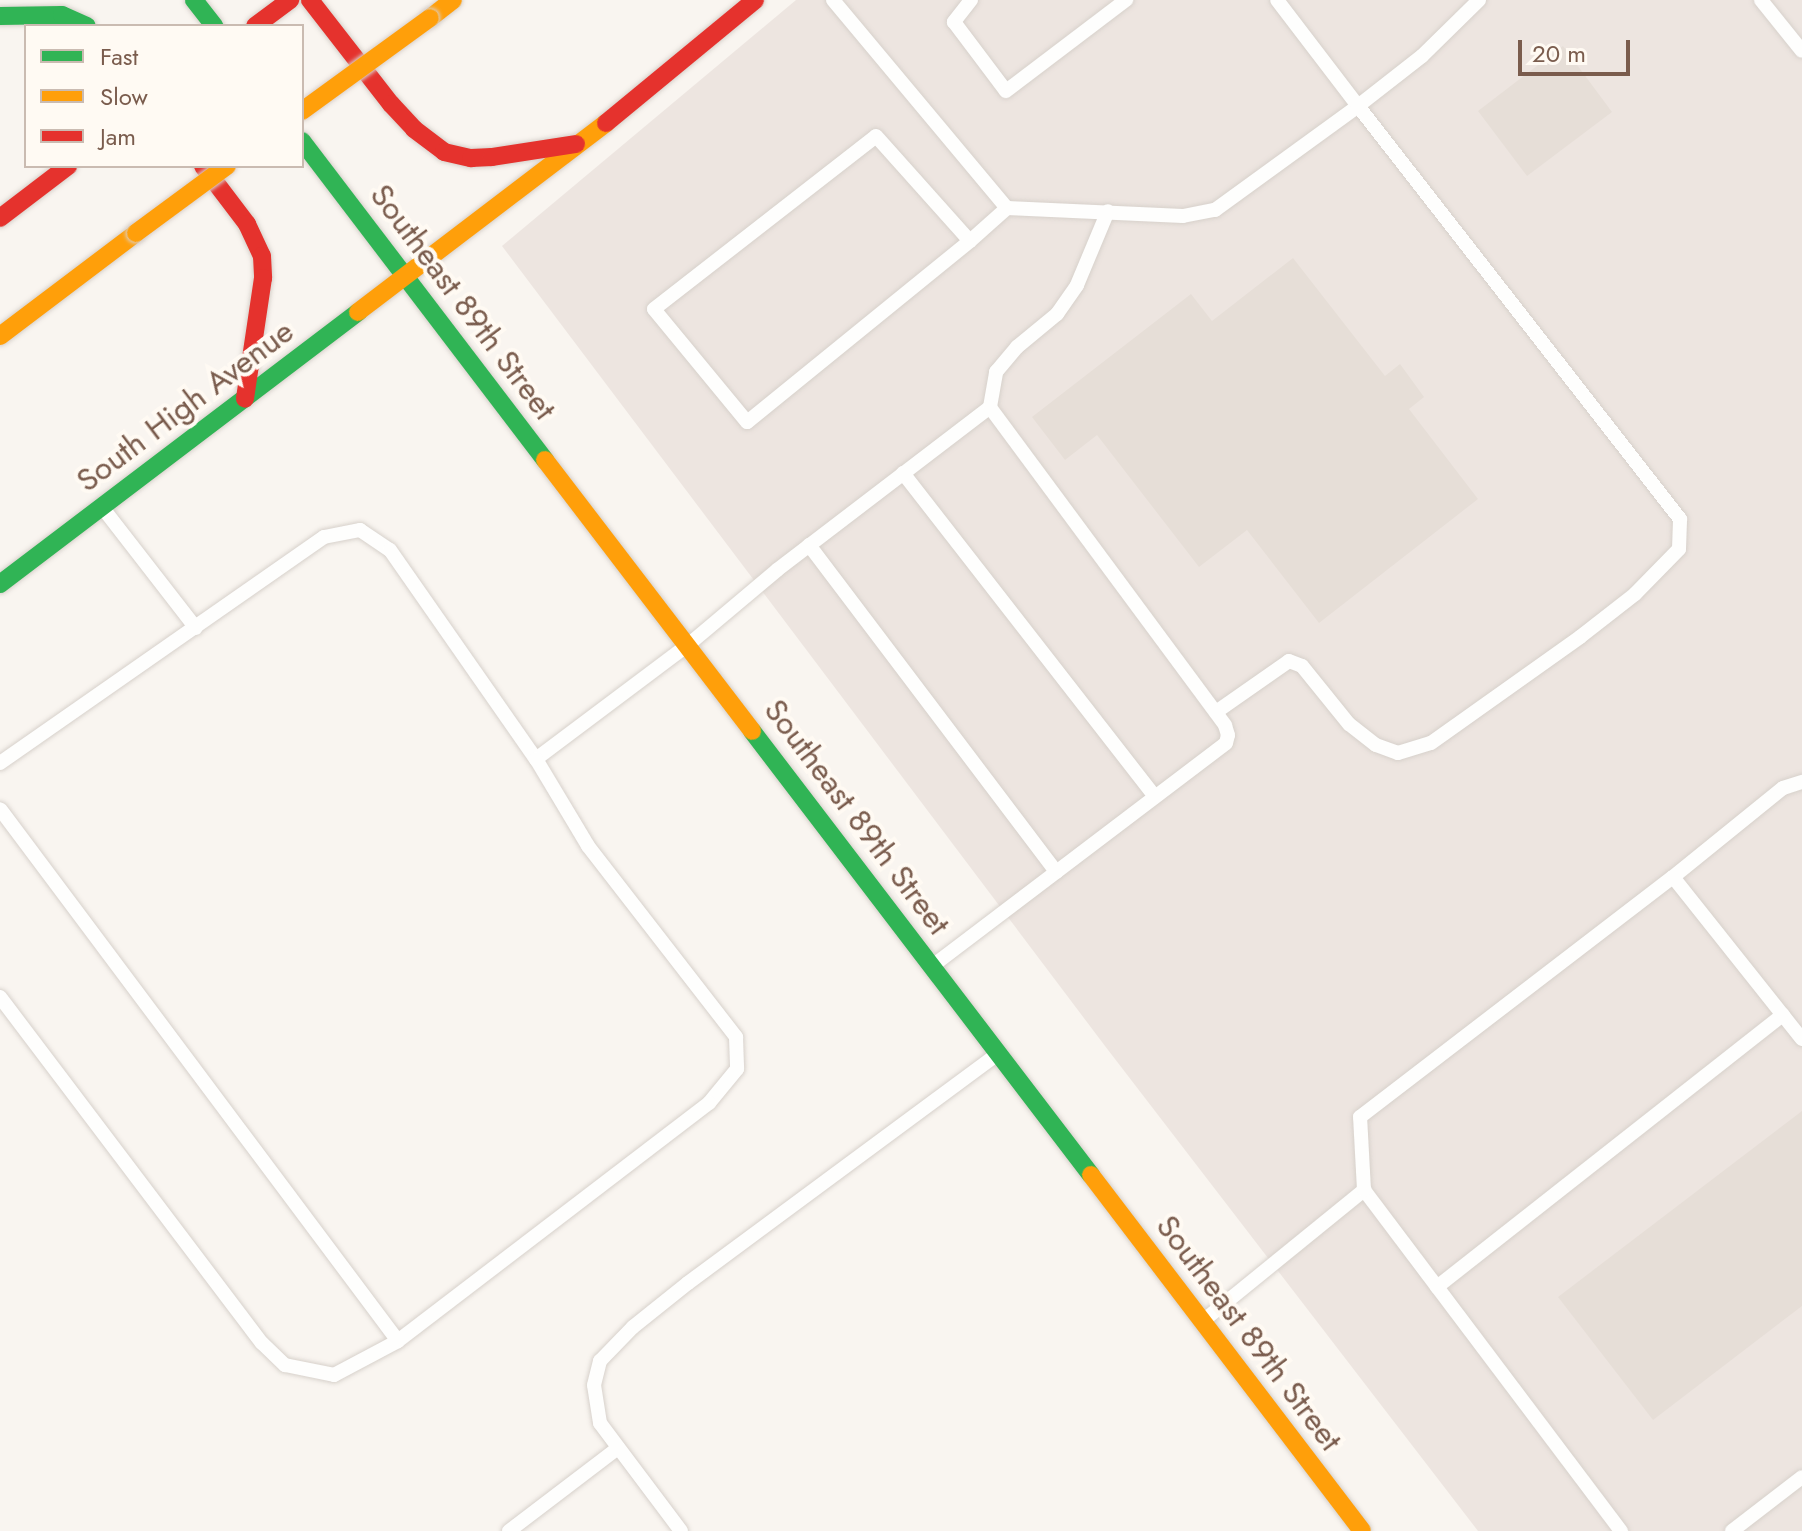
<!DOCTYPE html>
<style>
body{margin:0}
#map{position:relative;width:1802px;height:1531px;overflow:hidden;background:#f9f5f0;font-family:Jost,sans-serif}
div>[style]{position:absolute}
.industrial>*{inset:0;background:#ede5e0}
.building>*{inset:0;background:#e6ded7}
.roads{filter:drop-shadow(0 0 2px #d7d1cb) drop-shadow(0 0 2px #d7d1cb)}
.lane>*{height:14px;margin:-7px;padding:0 7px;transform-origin:7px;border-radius:7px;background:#fefefd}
.fast>*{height:18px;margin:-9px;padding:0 9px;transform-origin:9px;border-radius:9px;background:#30b455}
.slow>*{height:18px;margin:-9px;padding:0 9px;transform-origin:9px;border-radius:9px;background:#ff9f0a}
.jam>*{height:18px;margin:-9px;padding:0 9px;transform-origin:9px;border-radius:9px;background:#e5322d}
.bridges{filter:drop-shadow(0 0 2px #dad1cc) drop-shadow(0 0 2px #dad1cc)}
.slow-bridge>*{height:18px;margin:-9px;padding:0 9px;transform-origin:9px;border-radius:9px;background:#ff9f0a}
span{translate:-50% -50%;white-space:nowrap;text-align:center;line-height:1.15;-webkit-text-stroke:8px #fffaf3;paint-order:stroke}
.street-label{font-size:32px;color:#7a5c4d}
.legend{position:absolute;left:24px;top:24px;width:280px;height:144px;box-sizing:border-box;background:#fffaf3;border:2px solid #cabbb1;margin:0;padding:10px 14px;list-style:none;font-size:24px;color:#7a5c4d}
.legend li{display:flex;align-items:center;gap:16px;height:40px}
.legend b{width:40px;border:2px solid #cabbb1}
.scale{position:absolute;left:1518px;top:40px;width:112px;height:36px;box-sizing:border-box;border:4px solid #7a5c4d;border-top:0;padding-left:10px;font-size:24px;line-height:28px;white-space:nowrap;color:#7a5c4d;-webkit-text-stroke:6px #fffaf3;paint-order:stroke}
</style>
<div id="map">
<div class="industrial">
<div style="clip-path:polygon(796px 0,1802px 0,1802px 1531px,1478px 1531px,1105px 1046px,502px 246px)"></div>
</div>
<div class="building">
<div style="clip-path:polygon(1563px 46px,1612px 112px,1527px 176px,1478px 111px)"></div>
<div style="clip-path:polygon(1293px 258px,1385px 376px,1400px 364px,1424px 397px,1409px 409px,1478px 499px,1319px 623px,1247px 530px,1199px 567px,1097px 435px,1065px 460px,1032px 417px,1191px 294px,1212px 321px)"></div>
<div style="clip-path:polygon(1802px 1111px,1802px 1306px,1653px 1420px,1558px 1297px)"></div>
</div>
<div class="roads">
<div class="lane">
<div style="left:833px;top:0;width:271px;rotate:50.1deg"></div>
<div style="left:1007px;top:208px;width:176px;rotate:2.6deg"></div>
<div style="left:1183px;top:216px;width:33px;rotate:-11deg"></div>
<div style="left:1215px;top:210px;width:177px;rotate:-36deg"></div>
<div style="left:1358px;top:106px;width:133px;rotate:-127.4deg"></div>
<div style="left:971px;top:0;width:28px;rotate:128deg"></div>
<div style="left:954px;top:22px;width:86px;rotate:53deg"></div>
<div style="left:1006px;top:91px;width:151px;rotate:-37.2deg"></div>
<div style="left:1761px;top:0;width:65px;rotate:51.2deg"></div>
<div style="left:970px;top:241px;width:287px;rotate:140.9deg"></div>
<div style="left:747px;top:422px;width:146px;rotate:-129.5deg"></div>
<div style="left:654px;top:309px;width:281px;rotate:-37.9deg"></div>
<div style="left:876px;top:136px;width:141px;rotate:48.2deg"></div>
<div style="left:970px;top:241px;width:50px;rotate:-41.7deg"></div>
<div style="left:903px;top:473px;width:410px;rotate:52.1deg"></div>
<div style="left:102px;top:507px;width:153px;rotate:52.2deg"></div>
<div style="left:809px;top:545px;width:410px;rotate:52.9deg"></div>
<div style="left:1216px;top:712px;width:89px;rotate:-34.9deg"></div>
<div style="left:1289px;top:661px;width:14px;rotate:21deg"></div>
<div style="left:1302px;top:666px;width:75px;rotate:51deg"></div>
<div style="left:1349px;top:724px;width:34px;rotate:38deg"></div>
<div style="left:1376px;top:745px;width:23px;rotate:20deg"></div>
<div style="left:1398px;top:753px;width:34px;rotate:-17deg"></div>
<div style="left:1431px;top:743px;width:183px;rotate:-35.4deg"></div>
<div style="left:1580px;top:637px;width:70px;rotate:-38deg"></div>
<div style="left:1635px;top:594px;width:63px;rotate:-45.6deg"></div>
<div style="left:1679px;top:549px;width:30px;rotate:-88deg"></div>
<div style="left:1680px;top:519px;width:524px;rotate:-127.94deg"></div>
<div style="left:1358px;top:106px;width:81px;rotate:-38deg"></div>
<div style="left:1422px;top:56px;width:80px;rotate:-44.5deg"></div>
<div style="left:536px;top:759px;width:190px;rotate:-36.9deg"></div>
<div style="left:688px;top:645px;width:116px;rotate:-40.1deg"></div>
<div style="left:777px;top:570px;width:268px;rotate:-37.4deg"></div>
<div style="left:990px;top:407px;width:36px;rotate:-80deg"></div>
<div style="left:996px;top:372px;width:33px;rotate:-50deg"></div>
<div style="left:1017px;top:347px;width:52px;rotate:-39.5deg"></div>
<div style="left:1057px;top:314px;width:35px;rotate:-55deg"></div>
<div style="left:1077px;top:285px;width:80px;rotate:-67.3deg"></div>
<div style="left:0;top:763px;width:395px;rotate:-34.9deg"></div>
<div style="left:324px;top:537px;width:37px;rotate:-11deg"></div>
<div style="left:360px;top:530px;width:36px;rotate:34deg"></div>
<div style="left:390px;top:550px;width:255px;rotate:55.1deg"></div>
<div style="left:536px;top:759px;width:101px;rotate:59.1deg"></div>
<div style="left:588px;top:846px;width:242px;rotate:52.2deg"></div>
<div style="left:736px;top:1037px;width:32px;rotate:88deg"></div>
<div style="left:737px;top:1069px;width:44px;rotate:129.5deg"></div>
<div style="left:709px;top:1103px;width:392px;rotate:142.6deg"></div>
<div style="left:398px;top:1341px;width:664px;rotate:-126.8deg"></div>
<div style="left:1673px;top:877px;width:141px;rotate:-39deg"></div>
<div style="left:1783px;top:788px;width:20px;rotate:-18deg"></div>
<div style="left:935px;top:964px;width:365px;rotate:-37.2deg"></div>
<div style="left:1226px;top:743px;width:8px;rotate:-76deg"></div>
<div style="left:1228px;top:735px;width:10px;rotate:-107deg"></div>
<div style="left:1225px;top:725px;width:395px;rotate:-126.5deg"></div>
<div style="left:0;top:997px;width:434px;rotate:52.9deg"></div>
<div style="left:262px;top:1343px;width:32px;rotate:44deg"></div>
<div style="left:285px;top:1365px;width:50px;rotate:11.5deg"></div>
<div style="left:334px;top:1375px;width:72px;rotate:-28deg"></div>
<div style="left:1437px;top:1287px;width:440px;rotate:-38.2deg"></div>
<div style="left:1203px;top:1321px;width:208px;rotate:-39.1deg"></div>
<div style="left:509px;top:1531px;width:137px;rotate:-37.3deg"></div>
<div style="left:681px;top:1531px;width:135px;rotate:-126.9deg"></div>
<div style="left:600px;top:1423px;width:38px;rotate:-99deg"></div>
<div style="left:594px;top:1385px;width:25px;rotate:-76deg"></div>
<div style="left:600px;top:1361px;width:47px;rotate:-45.9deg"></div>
<div style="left:633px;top:1327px;width:70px;rotate:-38.7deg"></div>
<div style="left:688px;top:1283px;width:382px;rotate:-36.5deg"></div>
<div style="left:1621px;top:1531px;width:427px;rotate:-127deg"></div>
<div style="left:1364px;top:1190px;width:73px;rotate:-93.1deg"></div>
<div style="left:1360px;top:1117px;width:394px;rotate:-37.5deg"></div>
<div style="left:1673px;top:877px;width:207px;rotate:51.5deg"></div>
<div style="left:1732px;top:1531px;width:88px;rotate:-37.6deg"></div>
</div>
<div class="fast">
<div style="left:194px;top:0;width:33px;rotate:52deg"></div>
<div style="left:0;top:16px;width:62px;rotate:-0.9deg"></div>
<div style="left:62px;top:15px;width:27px;rotate:24deg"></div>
<div style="left:302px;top:141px;width:401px;rotate:52.7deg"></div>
<div style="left:0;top:584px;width:450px;rotate:-37.2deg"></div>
<div style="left:752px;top:731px;width:559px;rotate:52.64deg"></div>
</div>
<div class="slow">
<div style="left:430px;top:18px;width:29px;rotate:-38deg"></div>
<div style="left:358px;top:312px;width:312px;rotate:-37.3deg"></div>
<div style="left:0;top:336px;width:171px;rotate:-37.1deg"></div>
<div style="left:545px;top:460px;width:341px;rotate:52.6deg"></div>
<div style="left:1091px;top:1175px;width:447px;rotate:52.7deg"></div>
</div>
<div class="jam">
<div style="left:310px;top:0;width:132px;rotate:52.1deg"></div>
<div style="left:391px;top:104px;width:34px;rotate:47deg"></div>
<div style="left:414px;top:129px;width:38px;rotate:37deg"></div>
<div style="left:444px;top:152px;width:28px;rotate:13deg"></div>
<div style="left:471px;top:158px;width:21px;rotate:-3deg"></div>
<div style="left:492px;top:157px;width:85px;rotate:-8.8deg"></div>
<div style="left:255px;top:26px;width:44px;rotate:-36.6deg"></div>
<div style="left:606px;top:123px;width:193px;rotate:-39.5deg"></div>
<div style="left:203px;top:166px;width:73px;rotate:52.8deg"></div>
<div style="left:247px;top:224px;width:35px;rotate:65deg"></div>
<div style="left:262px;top:256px;width:22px;rotate:87deg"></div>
<div style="left:263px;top:278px;width:122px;rotate:98.5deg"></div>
<div style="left:0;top:218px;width:86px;rotate:-37.4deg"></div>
</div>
</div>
<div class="bridges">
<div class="slow-bridge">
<div style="left:302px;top:111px;width:158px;rotate:-36deg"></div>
<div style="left:136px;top:233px;width:113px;rotate:-36.4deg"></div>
</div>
</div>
<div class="street-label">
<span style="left:463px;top:302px;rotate:53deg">Southeast 89th Street</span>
<span style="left:185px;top:406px;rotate:-37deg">South High Avenue</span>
<span style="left:857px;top:817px;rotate:53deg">Southeast 89th Street</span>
<span style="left:1249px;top:1333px;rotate:53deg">Southeast 89th Street</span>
</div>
<ul class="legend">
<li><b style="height:10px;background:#30b455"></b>Fast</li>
<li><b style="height:10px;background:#ff9f0a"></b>Slow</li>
<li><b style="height:10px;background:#e5322d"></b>Jam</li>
</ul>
<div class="scale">20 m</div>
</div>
